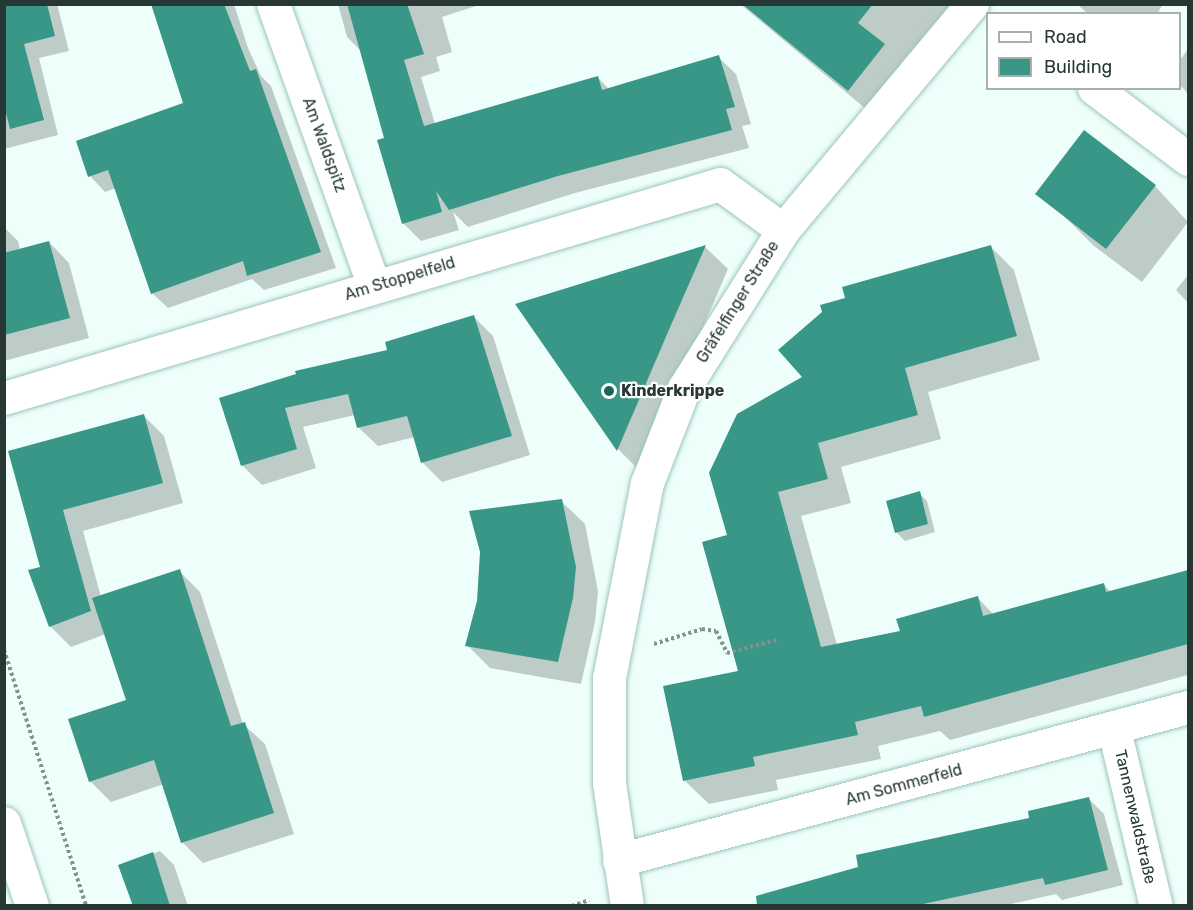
<!DOCTYPE html>
<meta charset="utf-8">
<style>
body{margin:0}
#map{position:relative;width:1193px;height:910px;overflow:hidden;background:#eefffb;font-family:Rubik,sans-serif}
div>[style]{position:absolute}
.shadow>*{inset:0;background:#0003}
.building>*{inset:0;background:#399787}
.path>*{height:4px;margin-top:-2px;transform-origin:0;background:repeating-linear-gradient(90deg,#82938f 0 3px,transparent 0 6px)}
.roads{filter:drop-shadow(0 0 2px #9ac5bc) drop-shadow(0 0 2px #9ac5bc)}
.street>*{height:33px;margin:-16.5px;padding:0 16.5px;transform-origin:16.5px;border-radius:16.5px;background:#fff}
.dots>*{width:16px;height:16px;translate:-50% -50%;box-sizing:border-box;border:3px solid #fff;border-radius:50%}
span{translate:-50% -50%;white-space:nowrap;text-align:center;line-height:1.15;-webkit-text-stroke:4.5px #fff;paint-order:stroke}
.street-label{font-size:16px;color:#273834}
.poi-label{font-size:16px;color:#273834;font-weight:700}
.left{translate:0 -50%;text-align:left}
.frame{position:absolute;inset:0;border:6px solid #273834;pointer-events:none}
.legend{position:absolute;left:986px;top:12px;width:195px;height:78px;box-sizing:border-box;background:#fff;border:2px solid #a9afae;margin:0;padding:8px 10px;list-style:none;font-size:18px;color:#273834}
.legend li{display:flex;align-items:center;gap:12px;height:30px}
.legend b{width:30px;border:2px solid #a9afae}
</style>
<div id="map">
<div class="shadow">
<div style="clip-path:polygon(4px 4px,57px 4px,69px 51px,39px 58px,58px 135px,4px 149px)"></div>
<div style="clip-path:polygon(152px 4px,234px 4px,248px 48px,261px 76px,271px 86px,336px 268px,264px 290px,252px 279px,168px 308px,152px 293px,116px 188px,105px 192px,90px 176px,185px 104px)"></div>
<div style="clip-path:polygon(338px 4px,482px 4px,442px 17px,452px 52px,436px 57px,440px 71px,421px 77px,435px 124px,598px 78px,610px 90px,718px 57px,736px 74px,751px 124px,742px 126px,749px 148px,575px 193px,468px 227px,453px 212px,459px 230px,421px 241px,404px 224px,379px 141px,386px 139px,362px 52px,347px 37px)"></div>
<div style="clip-path:polygon(740px 4px,951px 4px,902px 62px,908px 69px,872px 114px)"></div>
<div style="clip-path:polygon(1077px 4px,1163px 4px,1157px 14px,1088px 14px)"></div>
<div style="clip-path:polygon(1188px 49px,1188px 94px,1180px 85px,1180px 60px)"></div>
<div style="clip-path:polygon(1155px 186px,1188px 222px,1142px 282px,1094px 246px,1059px 211px)"></div>
<div style="clip-path:polygon(4px 227px,18px 241px,20px 250px,49px 242px,69px 263px,89px 338px,4px 361px)"></div>
<div style="clip-path:polygon(990px 246px,1014px 270px,1040px 360px,928px 392px,941px 439px,841px 467px,851px 503px,801px 516px,837px 645px,901px 632px,977px 597px,994px 615px,1104px 585px,1111px 592px,1184px 572px,1188px 576px,1188px 675px,950px 740px,940px 731px,878px 746px,881px 759px,776px 780px,778px 790px,709px 804px,685px 781px,740px 672px,729px 536px,804px 378px)"></div>
<div style="clip-path:polygon(705px 247px,728px 269px,641px 472px,619px 450px,517px 305px)"></div>
<div style="clip-path:polygon(1188px 275px,1188px 303px,1176px 290px)"></div>
<div style="clip-path:polygon(474px 317px,493px 336px,530px 455px,442px 482px,422px 462px,415px 437px,378px 446px,358px 427px,355px 415px,303px 427px,316px 468px,262px 485px,243px 466px,221px 399px,389px 351px)"></div>
<div style="clip-path:polygon(143px 415px,164px 436px,183px 503px,83px 531px,101px 597px,179px 571px,200px 592px,243px 724px,265px 744px,294px 834px,203px 863px,182px 842px,164px 784px,111px 802px,90px 781px,128px 701px,106px 634px,71px 647px,50px 626px,41px 568px,10px 452px)"></div>
<div style="clip-path:polygon(919px 493px,927px 501px,935px 532px,905px 541px,896px 532px)"></div>
<div style="clip-path:polygon(561px 501px,585px 524px,598px 591px,595px 622px,581px 684px,490px 668px,467px 645px)"></div>
<div style="clip-path:polygon(1088px 798px,1104px 814px,1123px 885px,1062px 900px,1056px 894px,1002px 906px,803px 906px)"></div>
<div style="clip-path:polygon(160px 851px,174px 865px,188px 906px,134px 906px,120px 866px)"></div>
</div>
<div class="building">
<div style="clip-path:polygon(4px 4px,47px 4px,55px 36px,24px 44px,44px 120px,10px 129px,4px 105px)"></div>
<div style="clip-path:polygon(151px 4px,224px 4px,250px 71px,256px 69px,321px 252px,247px 276px,243px 261px,151px 294px,108px 170px,88px 177px,76px 141px,183px 103px)"></div>
<div style="clip-path:polygon(347px 4px,407px 4px,424px 54px,404px 60px,424px 126px,598px 76px,602px 90px,719px 55px,735px 107px,726px 109px,732px 130px,558px 176px,449px 210px,436px 191px,442px 212px,402px 224px,377px 140px,384px 138px)"></div>
<div style="clip-path:polygon(742px 4px,873px 4px,858px 23px,885px 44px,848px 91px)"></div>
<div style="clip-path:polygon(1084px 130px,1156px 185px,1106px 249px,1035px 194px)"></div>
<div style="clip-path:polygon(49px 241px,70px 318px,4px 335px,4px 253px)"></div>
<div style="clip-path:polygon(706px 245px,668px 332px,617px 451px,515px 304px)"></div>
<div style="clip-path:polygon(991px 245px,1017px 336px,905px 368px,918px 415px,818px 443px,828px 479px,778px 492px,821px 647px,900px 631px,896px 619px,978px 596px,983px 616px,1104px 583px,1106px 592px,1188px 570px,1188px 644px,924px 717px,921px 706px,855px 722px,858px 735px,753px 757px,755px 766px,683px 781px,663px 686px,738px 671px,702px 542px,727px 535px,709px 473px,737px 414px,802px 377px,778px 350px,822px 312px,820px 305px,845px 298px,842px 287px)"></div>
<div style="clip-path:polygon(474px 315px,512px 436px,421px 463px,407px 416px,357px 428px,348px 394px,285px 408px,297px 449px,241px 466px,219px 398px,296px 374px,295px 371px,387px 350px,385px 342px)"></div>
<div style="clip-path:polygon(144px 414px,163px 483px,63px 510px,91px 611px,49px 627px,28px 570px,40px 567px,8px 451px)"></div>
<div style="clip-path:polygon(920px 491px,928px 524px,895px 533px,886px 501px)"></div>
<div style="clip-path:polygon(562px 499px,576px 567px,573px 598px,558px 662px,465px 646px,477px 601px,480px 552px,469px 511px)"></div>
<div style="clip-path:polygon(180px 569px,231px 726px,245px 722px,274px 813px,181px 843px,154px 760px,89px 782px,68px 719px,126px 700px,92px 598px)"></div>
<div style="clip-path:polygon(1089px 797px,1108px 870px,1045px 885px,1043px 878px,914px 906px,757px 906px,756px 896px,858px 867px,856px 855px,1029px 818px,1028px 811px)"></div>
<div style="clip-path:polygon(153px 852px,170px 906px,133px 906px,118px 865px)"></div>
</div>
<div class="path">
<div style="left:654px;top:644px;width:50px;rotate:-17.4deg"></div>
<div style="left:702px;top:629px;width:14px;rotate:8deg"></div>
<div style="left:716px;top:631px;width:25px;rotate:63deg"></div>
<div style="left:727px;top:653px;width:52px;rotate:-14.6deg"></div>
<div style="left:4px;top:650px;width:269px;rotate:72.2deg"></div>
<div style="left:572px;top:906px;width:18px;rotate:-19deg"></div>
</div>
<div class="roads">
<div class="street">
<div style="left:273px;top:4px;width:300px;rotate:70.3deg"></div>
<div style="left:1094px;top:88px;width:118px;rotate:37.1deg"></div>
<div style="left:4px;top:398px;width:747px;rotate:-16.64deg"></div>
<div style="left:720px;top:184px;width:78px;rotate:36.1deg"></div>
<div style="left:1114px;top:729px;width:182px;rotate:76.7deg"></div>
<div style="left:4px;top:823px;width:88px;rotate:71.4deg"></div>
<div style="left:619px;top:860px;width:589px;rotate:-15.05deg"></div>
<div style="left:627px;top:906px;width:125px;rotate:-98.3deg"></div>
<div style="left:609px;top:782px;width:104px;rotate:-90deg"></div>
<div style="left:609px;top:678px;width:199px;rotate:-79deg"></div>
<div style="left:647px;top:483px;width:102px;rotate:-68.7deg"></div>
<div style="left:684px;top:388px;width:186px;rotate:-57.9deg"></div>
<div style="left:783px;top:230px;width:295px;rotate:-50.1deg"></div>
</div>
</div>
<div class="dots">
<div style="left:609px;top:391px;background:#1b6459"></div>
</div>
<div class="street-label">
<span style="left:324px;top:145px;rotate:70deg">Am Waldspitz</span>
<span style="left:400px;top:279px;rotate:-17deg">Am Stoppelfeld</span>
<span style="left:738px;top:302px;rotate:-58deg">Gräfelfinger Straße</span>
<span style="left:904px;top:785px;rotate:-15deg">Am Sommerfeld</span>
<span style="left:1135px;top:817px;rotate:77deg">Tannenwaldstraße</span>
</div>
<div class="poi-label">
<span class="left" style="left:621px;top:391px">Kinderkrippe</span>
</div>
<div class="frame"></div>
<ul class="legend">
<li><b style="height:8px;background:#fff"></b>Road</li>
<li><b style="height:16px;background:#399787"></b>Building</li>
</ul>
</div>
